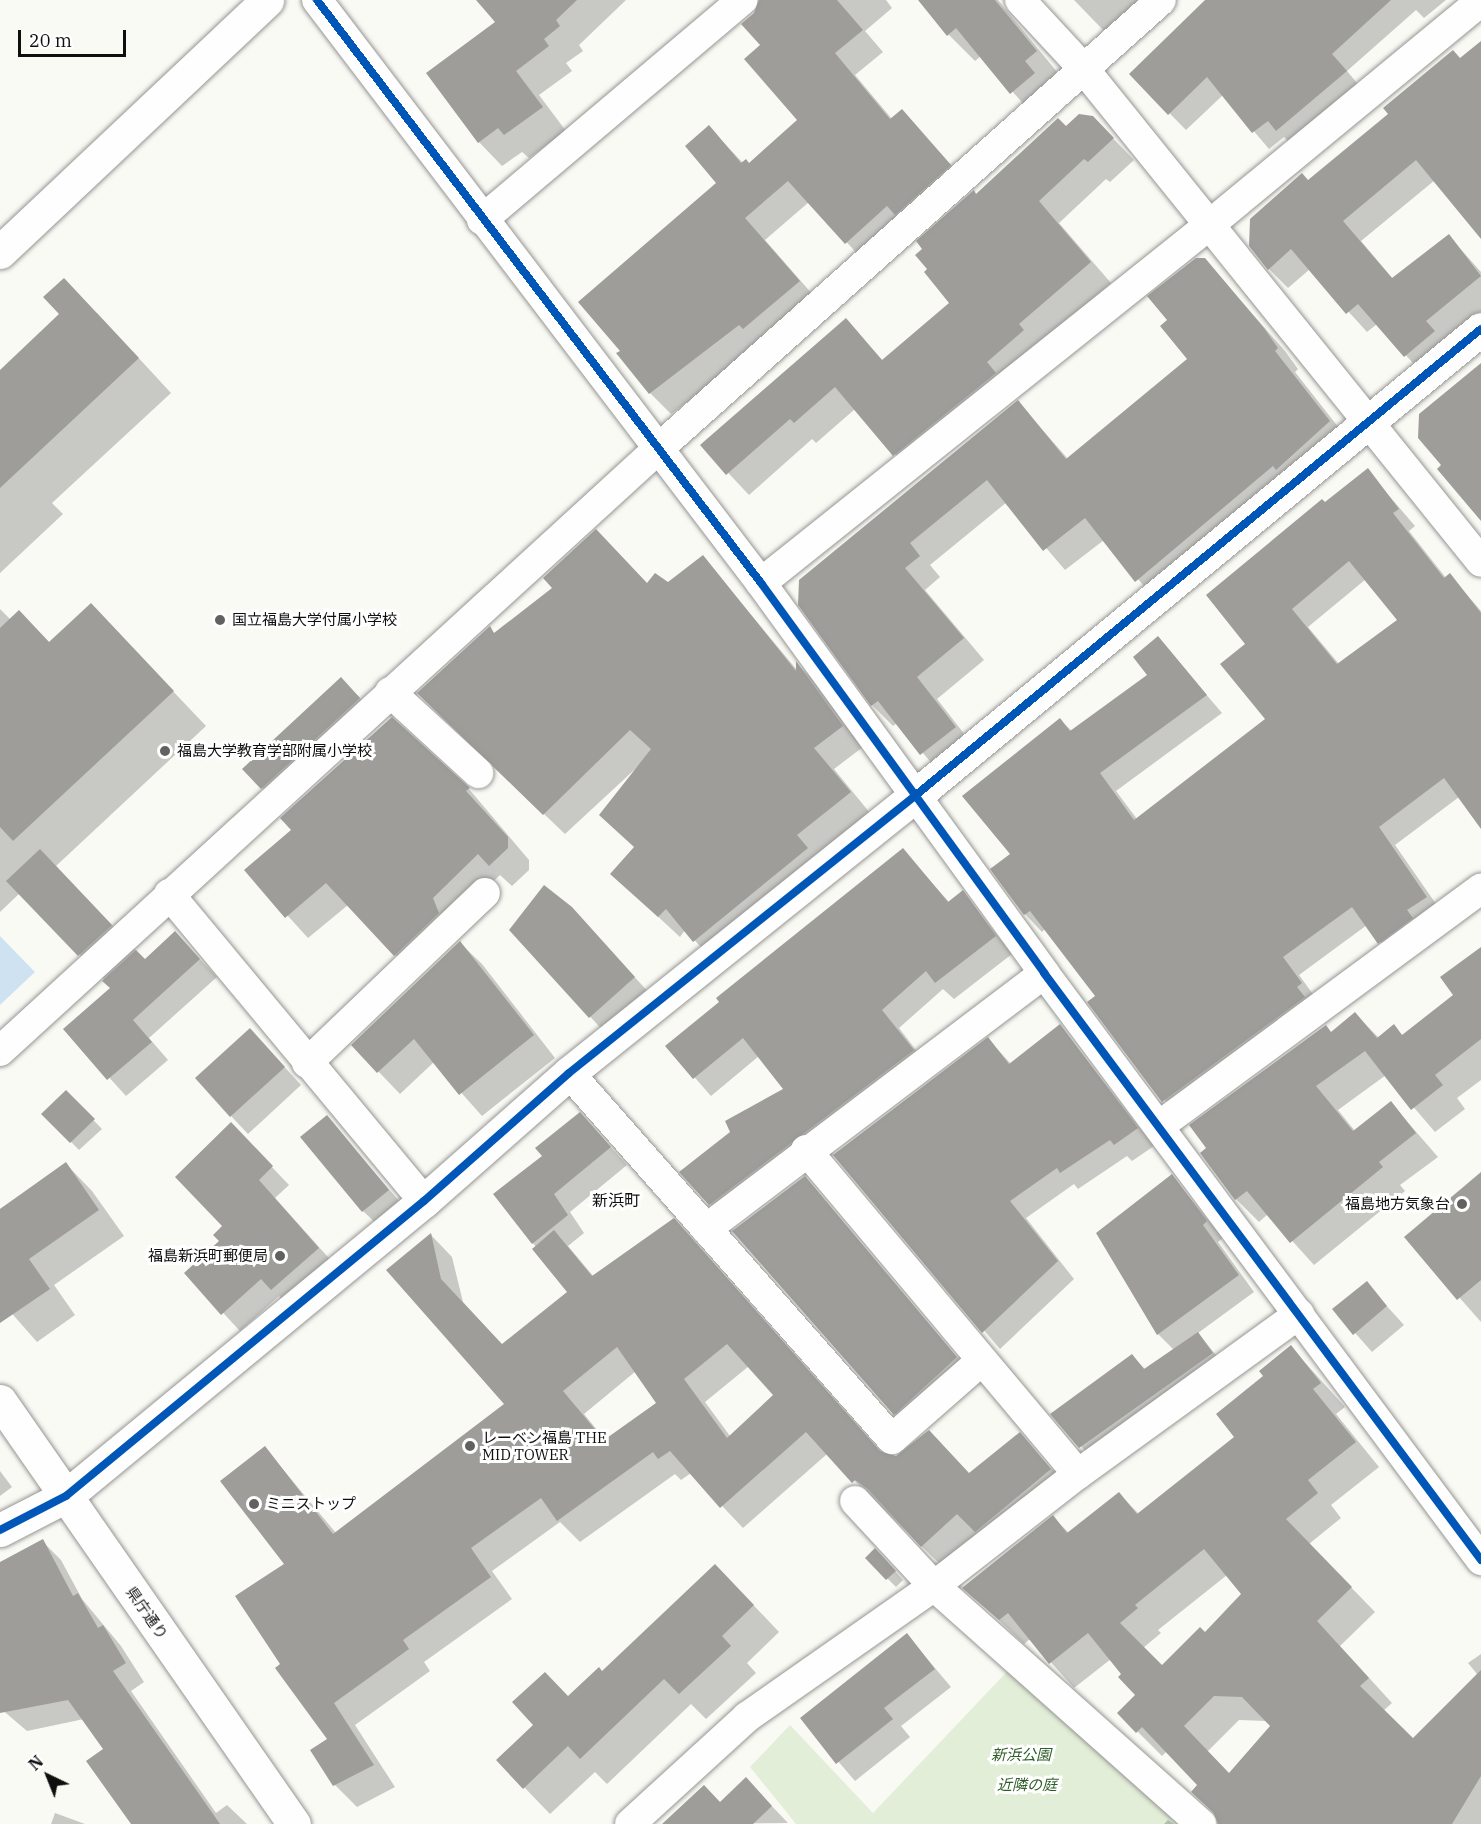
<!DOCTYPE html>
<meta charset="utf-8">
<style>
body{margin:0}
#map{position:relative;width:1481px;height:1824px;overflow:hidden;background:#fafaf5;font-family:"IBM Plex Serif","Noto Sans JP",serif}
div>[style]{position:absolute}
.green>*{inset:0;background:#e2eed7}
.water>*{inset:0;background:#cfe2f1}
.shadow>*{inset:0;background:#0003}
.building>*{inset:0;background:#9e9d9a}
.roads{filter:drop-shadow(0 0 2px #959593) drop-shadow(0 0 2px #959593)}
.minor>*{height:30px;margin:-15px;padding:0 15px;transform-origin:15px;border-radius:15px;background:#fefefe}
.tertiary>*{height:33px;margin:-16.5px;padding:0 16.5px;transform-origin:16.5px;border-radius:16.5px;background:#fefefe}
.cycleway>*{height:8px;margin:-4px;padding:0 4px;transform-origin:4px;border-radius:4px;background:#0057b8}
.dots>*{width:16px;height:16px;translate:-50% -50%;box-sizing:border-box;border:3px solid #fff;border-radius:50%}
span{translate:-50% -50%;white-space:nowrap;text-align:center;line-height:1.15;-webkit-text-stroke:6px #fff;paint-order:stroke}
.poi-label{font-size:15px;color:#0f0f0f}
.left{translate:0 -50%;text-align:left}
.right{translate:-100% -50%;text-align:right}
.street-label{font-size:15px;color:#0f0f0f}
.park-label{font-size:15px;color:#2d5e27;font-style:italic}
.neighbourhood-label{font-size:16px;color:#0f0f0f}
.north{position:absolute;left:18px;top:1746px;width:60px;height:60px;-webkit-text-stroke:4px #fff;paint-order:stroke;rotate:317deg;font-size:16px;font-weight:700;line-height:24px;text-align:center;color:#0f0f0f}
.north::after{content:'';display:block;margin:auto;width:21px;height:27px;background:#0f0f0f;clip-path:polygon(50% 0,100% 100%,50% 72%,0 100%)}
.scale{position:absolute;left:18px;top:30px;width:108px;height:27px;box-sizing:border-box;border:3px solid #0f0f0f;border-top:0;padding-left:8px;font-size:18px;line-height:21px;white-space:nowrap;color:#0f0f0f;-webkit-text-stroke:4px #fff;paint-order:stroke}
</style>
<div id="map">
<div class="green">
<div style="clip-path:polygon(1018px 1660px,1189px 1813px,1176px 1824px,796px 1824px,750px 1767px,790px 1725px,873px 1813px)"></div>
</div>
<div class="water">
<div style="clip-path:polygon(0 936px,35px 972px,0 1005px)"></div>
</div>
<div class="shadow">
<div style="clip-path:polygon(487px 0,626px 0,579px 45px,583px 51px,566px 63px,572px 71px,539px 95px,566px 131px,529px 158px,522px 152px,502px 166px,479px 142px,497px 22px)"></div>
<div style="clip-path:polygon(784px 0,886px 0,892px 8px,865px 31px,883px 52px,855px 75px,892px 119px,902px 111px,971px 187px,867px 264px,809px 202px,765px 240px,820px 303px,671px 414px,650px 393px,718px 183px,709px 127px,743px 163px,749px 165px,799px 121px,762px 46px)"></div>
<div style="clip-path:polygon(998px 0,1062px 78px,1037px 119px,981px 56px,975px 61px,949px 35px,921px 1px)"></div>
<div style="clip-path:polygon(1074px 0,1141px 0,1105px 32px)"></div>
<div style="clip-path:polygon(1208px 0,1446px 0,1424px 18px,1416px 10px,1347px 71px,1362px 89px,1294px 147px,1284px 137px,1269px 149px,1223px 95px,1186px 130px,1131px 74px)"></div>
<div style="clip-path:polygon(1481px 43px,1481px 236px,1435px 180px,1361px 241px,1393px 279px,1449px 236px,1481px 272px,1481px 313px,1445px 341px,1425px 376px,1377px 324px,1367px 332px,1310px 269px,1288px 288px,1269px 269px,1308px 182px)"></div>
<div style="clip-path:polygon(1092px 117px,1134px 160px,1110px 182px,1106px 179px,1059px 223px,1111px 283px,1039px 346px,915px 476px,855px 409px,816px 443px,812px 439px,749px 495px,702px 445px,845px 320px,883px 361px,952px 304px,977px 196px,1066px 128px)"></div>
<div style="clip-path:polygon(1205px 260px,1285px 351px,1298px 369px,1295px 372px,1350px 442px,1157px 601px,1104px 540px,1065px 570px,1007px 502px,930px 565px,940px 577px,925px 590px,984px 660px,937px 699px,976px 749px,942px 775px,897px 723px,893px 726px,872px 705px,800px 604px,1018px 402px,1068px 459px,1189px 359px,1169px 320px)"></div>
<div style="clip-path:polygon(97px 313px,171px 393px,52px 503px,63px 514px,0 573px,0 372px)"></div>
<div style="clip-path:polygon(evenodd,1367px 470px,1415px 526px,1409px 531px,1446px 578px,1450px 575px,1481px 611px,1481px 827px,1459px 797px,1395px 845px,1443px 914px,1396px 960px,1367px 925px,1299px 975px,1318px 1001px,1180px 1119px,1089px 1003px,1097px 997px,1045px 929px,1042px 932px,1025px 914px,1012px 854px,1060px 720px,1072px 731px,1150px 676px,1158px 638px,1222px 713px,1116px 791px,1137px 819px,1267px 719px,1247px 644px,1325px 504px,1367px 470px,1366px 579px,1399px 621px,1339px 664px,1308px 627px,1366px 579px)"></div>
<div style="clip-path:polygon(703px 557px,797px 670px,797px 664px,817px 683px,863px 747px,834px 769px,870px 813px,715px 962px,685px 930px,680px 937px,612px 874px,635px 848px,646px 759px,565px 834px,439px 714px,490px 629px,495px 634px,648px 585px,668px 584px)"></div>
<div style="clip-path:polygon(91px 605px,206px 726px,56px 866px,145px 960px,192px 951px,217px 977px,149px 1038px,168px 1060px,126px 1096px,65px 1029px,112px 988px,20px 893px,0 912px,0 609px,11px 620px,19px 612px,50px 643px)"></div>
<div style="clip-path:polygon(355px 693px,374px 713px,276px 803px,262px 788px)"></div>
<div style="clip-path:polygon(469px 789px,529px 860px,529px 870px,512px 886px,500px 875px,453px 920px,416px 977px,348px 905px,308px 938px,246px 870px)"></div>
<div style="clip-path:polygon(903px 850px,949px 902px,963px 892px,1012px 954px,954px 999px,943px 989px,899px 1028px,930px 1068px,727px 1222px,710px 1204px,786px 1089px,759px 1056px,711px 1096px,667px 1046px)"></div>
<div style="clip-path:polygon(589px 927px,651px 995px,607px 1035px,511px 930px)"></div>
<div style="clip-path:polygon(460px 943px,482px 964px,555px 1058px,482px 1116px,434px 1062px,400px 1094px,353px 1045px)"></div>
<div style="clip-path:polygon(1481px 958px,1481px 1080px,1457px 1098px,1465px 1109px,1435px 1132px,1386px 1075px,1338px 1110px,1355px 1131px,1391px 1103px,1438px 1157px,1400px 1185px,1405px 1191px,1314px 1265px,1268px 1214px,1259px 1222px,1236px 1199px,1332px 1033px,1355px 1014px,1379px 1038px,1394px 1026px,1403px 1036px,1455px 995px)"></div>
<div style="clip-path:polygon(1060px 1026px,1154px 1146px,1132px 1161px,1127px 1156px,1078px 1189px,1074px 1184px,1026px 1218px,1074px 1279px,1000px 1349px,835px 1155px,988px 1039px,1011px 1064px)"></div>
<div style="clip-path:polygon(267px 1048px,301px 1085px,248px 1134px,231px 1116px)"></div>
<div style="clip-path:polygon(66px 1092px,102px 1129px,79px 1150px,44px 1114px)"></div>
<div style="clip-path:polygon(evenodd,580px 1114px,627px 1165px,570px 1212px,584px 1233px,568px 1246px,594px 1277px,673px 1220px,882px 1453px,970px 1474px,1020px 1434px,1072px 1492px,944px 1568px,827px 1454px,743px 1528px,691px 1473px,681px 1480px,675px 1474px,580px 1542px,560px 1522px,492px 1571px,512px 1599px,424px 1662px,430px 1671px,355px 1725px,395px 1787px,357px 1807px,335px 1785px,329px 1740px,283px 1664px,287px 1564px,265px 1448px,336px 1533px,506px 1404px,388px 1270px,431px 1235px,452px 1257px,463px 1302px,502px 1345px,569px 1292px,533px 1243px,544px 1156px,580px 1114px,749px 1366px,776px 1395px,730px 1436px,705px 1402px,749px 1366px,580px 1114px,636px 1371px,658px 1403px,606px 1441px,584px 1414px,636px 1371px)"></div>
<div style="clip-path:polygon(327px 1117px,405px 1208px,381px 1228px,363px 1211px)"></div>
<div style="clip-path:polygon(231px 1124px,289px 1185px,275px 1198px,336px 1266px,289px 1307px,279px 1296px,240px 1331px,186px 1273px,221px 1241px)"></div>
<div style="clip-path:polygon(66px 1164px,92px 1191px,124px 1236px,54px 1285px,75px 1315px,37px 1342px,0 1300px,0 1209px)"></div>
<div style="clip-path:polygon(1481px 1174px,1481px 1322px,1406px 1237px)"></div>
<div style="clip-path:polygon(1172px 1176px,1223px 1238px,1218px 1242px,1254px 1292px,1198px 1333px,1229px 1371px,1098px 1465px,1052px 1414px,1132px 1356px,1146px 1370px,1174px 1350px,1158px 1334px,1098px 1233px)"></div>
<div style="clip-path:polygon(805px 1178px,972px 1375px,911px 1430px,895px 1414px)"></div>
<div style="clip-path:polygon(1366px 1283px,1404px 1325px,1372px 1352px,1334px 1309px)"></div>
<div style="clip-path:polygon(evenodd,1291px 1347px,1345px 1407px,1336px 1414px,1379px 1467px,1331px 1505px,1341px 1518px,1309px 1544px,1375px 1612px,1340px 1646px,1392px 1703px,1383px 1711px,1413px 1740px,1477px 1674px,1468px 1663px,1481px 1654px,1481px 1824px,1218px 1824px,1219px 1819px,1193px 1792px,1199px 1785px,1167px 1751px,1162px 1756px,1119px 1713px,1137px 1695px,1111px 1659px,1074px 1688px,1030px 1639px,1024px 1644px,965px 1588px,1053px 1517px,1069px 1533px,1119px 1494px,1139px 1514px,1236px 1437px,1265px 1377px,1291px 1347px,1227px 1575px,1243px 1594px,1205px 1634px,1162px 1667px,1143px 1648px,1161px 1633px,1158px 1630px,1227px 1575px,1291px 1347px,1239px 1720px,1267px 1721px,1272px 1726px,1229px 1775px,1207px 1752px,1239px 1720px)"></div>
<div style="clip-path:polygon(0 1471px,12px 1487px,0 1496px)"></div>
<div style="clip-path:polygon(42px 1541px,61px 1560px,82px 1599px,121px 1646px,144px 1682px,131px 1691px,216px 1813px,227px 1805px,247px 1824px,135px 1824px,105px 1750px,84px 1719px,27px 1731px,0 1708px,0 1563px)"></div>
<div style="clip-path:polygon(867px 1558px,883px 1558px,903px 1580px,896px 1587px)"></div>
<div style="clip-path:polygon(741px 1592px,779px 1632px,747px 1663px,756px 1673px,706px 1719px,691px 1704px,607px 1784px,595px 1772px,550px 1814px,498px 1760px,602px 1673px)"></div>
<div style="clip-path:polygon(907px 1635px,951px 1687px,901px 1726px,910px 1737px,855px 1781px,802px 1719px)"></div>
<div style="clip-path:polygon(746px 1779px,788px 1823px,664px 1824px,720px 1804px)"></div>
<div style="clip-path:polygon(55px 1813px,85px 1824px,51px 1824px)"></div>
<div style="clip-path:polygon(1168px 1820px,1174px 1824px,1164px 1824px)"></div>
</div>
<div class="building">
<div style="clip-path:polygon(476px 0,577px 0,556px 20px,560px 26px,544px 39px,549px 46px,516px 71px,543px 107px,504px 135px,498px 128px,478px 143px,426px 73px,495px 22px)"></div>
<div style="clip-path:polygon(759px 0,837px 0,863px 30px,835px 53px,890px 119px,902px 109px,951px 165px,895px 215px,887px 206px,845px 244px,788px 181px,745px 218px,800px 281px,743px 329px,739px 325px,649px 394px,616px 353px,620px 351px,578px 302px,716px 183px,685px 146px,709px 125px,741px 163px,746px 159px,749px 163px,797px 120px,744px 59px,760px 45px,741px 24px,754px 13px)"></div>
<div style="clip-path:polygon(918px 0,995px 0,1037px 51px,1025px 61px,1035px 73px,1010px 94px,956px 28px,947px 36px)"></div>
<div style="clip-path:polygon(1205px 0,1391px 0,1332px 54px,1347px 71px,1276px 131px,1268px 121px,1252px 133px,1207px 77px,1168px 115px,1129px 74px)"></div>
<div style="clip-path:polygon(1481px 41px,1481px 239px,1416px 160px,1343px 221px,1392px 278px,1449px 234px,1481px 276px,1426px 321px,1435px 331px,1404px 357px,1358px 304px,1346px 314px,1291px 249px,1268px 270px,1249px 246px,1250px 219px,1302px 173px,1308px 180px,1388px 114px,1383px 108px,1453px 50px,1460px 58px)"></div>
<div style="clip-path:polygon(1079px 114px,1093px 116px,1114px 138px,1088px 162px,1084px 159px,1039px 201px,1091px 262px,1019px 324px,1024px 330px,987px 362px,996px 373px,893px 456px,835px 387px,794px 423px,790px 419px,726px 475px,700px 445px,846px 318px,882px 360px,949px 303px,924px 272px,927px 269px,915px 255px,922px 249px,916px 241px,974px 190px,976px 194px,1058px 118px,1066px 126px)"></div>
<div style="clip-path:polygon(1196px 258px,1205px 258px,1264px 328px,1278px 348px,1275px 351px,1330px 421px,1276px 470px,1273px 466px,1135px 582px,1085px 518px,1043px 551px,987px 480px,910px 543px,920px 556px,905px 568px,964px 638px,917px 677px,956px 727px,920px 755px,878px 701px,871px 706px,798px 605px,799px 580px,1018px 400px,1066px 459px,1187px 359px,1160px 326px,1167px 320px,1147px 296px)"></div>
<div style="clip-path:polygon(64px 278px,139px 358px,0 488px,0 370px,59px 314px,43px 297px)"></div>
<div style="clip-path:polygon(1481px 363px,1481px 521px,1437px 469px,1441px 465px,1418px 438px,1419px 414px)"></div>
<div style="clip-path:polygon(evenodd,1368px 468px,1399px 509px,1393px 513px,1444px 578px,1450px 573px,1481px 613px,1481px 829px,1444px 778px,1379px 827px,1427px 897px,1407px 910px,1413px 918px,1378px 944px,1352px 907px,1283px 957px,1302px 983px,1297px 987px,1305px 997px,1162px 1102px,1087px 1002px,1095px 996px,1030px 911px,1024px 915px,990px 869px,1010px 854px,962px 796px,1060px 718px,1070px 731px,1147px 675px,1133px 657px,1158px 636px,1207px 695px,1100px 773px,1134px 820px,1265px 719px,1220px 664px,1245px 644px,1206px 595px,1322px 499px,1325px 502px,1368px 468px,1349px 561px,1397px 620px,1337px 664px,1292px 609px,1349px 561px)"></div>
<div style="clip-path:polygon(596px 529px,647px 583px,655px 573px,668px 582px,703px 555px,796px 671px,796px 661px,843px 726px,814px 748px,851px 792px,797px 835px,808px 848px,693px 942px,666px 909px,658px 917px,610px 874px,634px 847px,599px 815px,651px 749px,630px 730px,543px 815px,417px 693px,490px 626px,494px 633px,552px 588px,543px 578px)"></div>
<div style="clip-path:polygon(91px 603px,174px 691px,13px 841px,0 827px,0 628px,19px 610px,49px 642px)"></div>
<div style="clip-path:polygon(341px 677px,360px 698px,261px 789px,242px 769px)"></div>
<div style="clip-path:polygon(392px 717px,470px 788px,466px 791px,508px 837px,508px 848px,489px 866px,478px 854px,433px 898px,439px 913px,394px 956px,326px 883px,285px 918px,244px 870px,291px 830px,280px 818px)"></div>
<div style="clip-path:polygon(903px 848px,948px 902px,963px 890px,996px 936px,935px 983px,926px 971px,882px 1010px,914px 1050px,709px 1205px,679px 1172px,730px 1132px,725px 1121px,783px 1089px,743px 1038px,693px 1079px,665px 1046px,719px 1002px,716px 998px)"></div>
<div style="clip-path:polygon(40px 849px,112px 925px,78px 956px,6px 881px)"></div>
<div style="clip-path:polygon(544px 885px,572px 907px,635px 977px,589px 1018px,509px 930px)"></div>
<div style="clip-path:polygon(175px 931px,200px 959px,133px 1020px,152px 1042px,107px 1080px,63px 1029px,110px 988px,102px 981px,136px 950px,145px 959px)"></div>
<div style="clip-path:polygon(460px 941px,534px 1035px,459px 1095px,414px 1039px,377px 1073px,351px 1045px)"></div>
<div style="clip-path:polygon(1481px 947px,1481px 1039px,1435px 1075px,1443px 1085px,1411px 1110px,1365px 1051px,1316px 1086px,1353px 1131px,1391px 1101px,1416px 1133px,1379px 1162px,1383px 1167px,1290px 1243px,1247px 1191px,1235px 1200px,1200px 1153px,1206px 1148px,1189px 1125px,1326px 1025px,1331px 1032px,1355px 1012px,1377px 1038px,1394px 1024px,1402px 1035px,1453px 995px,1440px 977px)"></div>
<div style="clip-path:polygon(1060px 1024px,1138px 1128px,1114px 1145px,1110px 1140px,1060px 1173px,1057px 1168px,1010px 1201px,1058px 1261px,982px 1333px,833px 1155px,988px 1037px,1009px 1064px)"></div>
<div style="clip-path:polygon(250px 1028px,285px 1067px,230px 1117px,195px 1078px)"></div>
<div style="clip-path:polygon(66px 1090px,95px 1119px,70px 1143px,41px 1114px)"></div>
<div style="clip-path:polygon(580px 1112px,611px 1147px,554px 1194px,568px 1215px,532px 1244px,493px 1194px,542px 1156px,535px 1148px)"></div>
<div style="clip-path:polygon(327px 1115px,389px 1190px,362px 1212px,300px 1137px)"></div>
<div style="clip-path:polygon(231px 1122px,273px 1166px,259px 1180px,319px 1248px,271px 1290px,261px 1279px,221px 1315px,184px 1273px,219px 1241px,213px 1235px,222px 1226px,175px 1177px)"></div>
<div style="clip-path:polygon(66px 1162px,99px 1210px,29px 1259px,50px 1289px,0 1323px,0 1209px)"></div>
<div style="clip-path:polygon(1481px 1172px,1481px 1280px,1457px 1300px,1404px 1237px)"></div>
<div style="clip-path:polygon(1172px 1174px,1207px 1221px,1203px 1225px,1239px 1275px,1157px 1335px,1096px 1233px)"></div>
<div style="clip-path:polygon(805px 1176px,957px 1357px,894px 1415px,732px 1231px)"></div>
<div style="clip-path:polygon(evenodd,674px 1218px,880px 1451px,896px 1456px,929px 1430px,969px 1473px,1020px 1432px,1051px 1469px,975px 1532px,957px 1514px,921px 1547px,868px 1489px,855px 1480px,852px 1483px,806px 1432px,720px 1508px,670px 1451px,658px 1459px,653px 1452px,557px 1521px,541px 1498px,471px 1548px,491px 1577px,403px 1640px,409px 1649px,334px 1703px,374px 1765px,333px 1786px,310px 1750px,327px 1739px,275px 1668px,280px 1664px,235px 1596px,284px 1564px,220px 1481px,265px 1446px,333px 1534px,504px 1404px,386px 1270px,431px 1233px,441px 1279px,502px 1344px,567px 1292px,532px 1249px,554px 1230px,592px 1276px,674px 1218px,727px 1344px,773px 1395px,727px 1438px,684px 1379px,727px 1344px,674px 1218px,617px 1347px,656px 1403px,604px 1440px,563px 1391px,617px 1347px)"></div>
<div style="clip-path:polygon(1367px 1281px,1387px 1306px,1353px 1335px,1332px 1309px)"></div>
<div style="clip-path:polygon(1198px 1332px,1213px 1353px,1079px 1448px,1050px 1414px,1132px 1354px,1144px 1369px)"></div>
<div style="clip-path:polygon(evenodd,1291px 1345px,1321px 1383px,1313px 1389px,1356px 1442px,1308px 1480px,1318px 1493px,1286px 1519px,1352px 1587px,1317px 1621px,1369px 1678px,1360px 1686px,1413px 1738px,1481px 1670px,1481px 1776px,1452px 1824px,1218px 1824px,1213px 1812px,1191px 1792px,1197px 1785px,1142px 1727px,1136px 1733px,1117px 1713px,1135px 1695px,1118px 1677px,1121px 1674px,1088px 1633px,1049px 1664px,1008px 1613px,999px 1620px,962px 1588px,1053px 1515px,1067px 1533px,1119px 1492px,1137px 1514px,1234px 1437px,1216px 1414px,1263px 1376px,1259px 1371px,1291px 1345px,1204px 1549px,1241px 1594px,1205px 1632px,1200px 1627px,1162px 1665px,1120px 1623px,1138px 1608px,1135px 1605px,1204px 1549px,1291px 1345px,1214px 1696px,1242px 1697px,1270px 1726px,1229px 1773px,1184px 1726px,1214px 1696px)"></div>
<div style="clip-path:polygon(43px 1539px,73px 1596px,78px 1593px,98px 1628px,103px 1625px,126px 1663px,113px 1671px,220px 1824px,131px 1824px,86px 1761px,103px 1749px,68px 1700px,0 1713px,0 1562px)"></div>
<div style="clip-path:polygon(875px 1548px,896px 1571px,886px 1580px,865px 1558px)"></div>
<div style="clip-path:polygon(715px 1564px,754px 1605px,722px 1636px,731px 1646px,679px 1694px,664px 1679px,580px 1759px,568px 1746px,523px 1789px,496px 1760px,533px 1725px,512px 1702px,545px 1672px,568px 1696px,599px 1667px,602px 1671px)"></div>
<div style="clip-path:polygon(907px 1633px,935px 1669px,884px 1708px,893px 1719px,836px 1764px,800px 1718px)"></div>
<div style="clip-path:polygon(746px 1777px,772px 1806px,753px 1824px,662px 1824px,704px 1785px,720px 1802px)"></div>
</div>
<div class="roads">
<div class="minor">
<div style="left:317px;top:0;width:733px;rotate:52.71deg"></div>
<div style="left:761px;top:583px;width:482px;rotate:54deg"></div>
<div style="left:1044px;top:973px;width:732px;rotate:53.33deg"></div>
<div style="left:1020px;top:0;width:93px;rotate:47.2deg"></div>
<div style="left:1083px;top:68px;width:634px;rotate:51.14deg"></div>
<div style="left:482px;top:220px;width:341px;rotate:-40.2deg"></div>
<div style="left:761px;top:583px;width:572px;rotate:-38.61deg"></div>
<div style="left:1208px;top:226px;width:354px;rotate:-39.5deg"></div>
<div style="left:390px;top:692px;width:120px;rotate:42.6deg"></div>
<div style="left:169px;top:894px;width:399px;rotate:50.3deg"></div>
<div style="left:0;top:1051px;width:892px;rotate:-42.46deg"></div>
<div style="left:658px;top:449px;width:674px;rotate:-41.75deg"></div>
<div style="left:307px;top:1063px;width:246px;rotate:-43.7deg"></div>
<div style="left:569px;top:1073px;width:488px;rotate:48.6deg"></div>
<div style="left:892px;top:1439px;width:118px;rotate:-41.2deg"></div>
<div style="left:1159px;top:1126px;width:400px;rotate:-36.4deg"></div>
<div style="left:806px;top:1150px;width:423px;rotate:50deg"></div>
<div style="left:706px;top:1229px;width:424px;rotate:-37.1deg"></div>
<div style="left:855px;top:1501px;width:116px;rotate:47.1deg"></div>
<div style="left:934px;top:1586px;width:358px;rotate:41.7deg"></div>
<div style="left:630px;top:1824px;width:159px;rotate:-42.4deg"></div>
<div style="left:747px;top:1717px;width:228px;rotate:-35deg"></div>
<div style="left:934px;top:1586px;width:182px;rotate:-37.9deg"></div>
<div style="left:1078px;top:1474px;width:273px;rotate:-35.9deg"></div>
</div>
<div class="tertiary">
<div style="left:0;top:252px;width:367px;rotate:-43.3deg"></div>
<div style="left:0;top:1401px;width:515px;rotate:55.2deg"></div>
<div style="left:0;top:1530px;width:74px;rotate:-27.3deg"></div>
<div style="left:66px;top:1496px;width:464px;rotate:-39.5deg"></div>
<div style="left:424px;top:1201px;width:193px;rotate:-41.4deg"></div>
<div style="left:569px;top:1073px;width:445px;rotate:-38.7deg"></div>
<div style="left:916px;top:795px;width:732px;rotate:-39.52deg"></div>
</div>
</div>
<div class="cycleway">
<div style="left:317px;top:0;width:733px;rotate:52.71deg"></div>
<div style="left:761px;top:583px;width:482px;rotate:54deg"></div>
<div style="left:1044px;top:973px;width:732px;rotate:53.33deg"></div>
<div style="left:0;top:1530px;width:74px;rotate:-27.3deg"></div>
<div style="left:66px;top:1496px;width:464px;rotate:-39.5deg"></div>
<div style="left:424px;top:1201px;width:193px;rotate:-41.4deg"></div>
<div style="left:569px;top:1073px;width:445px;rotate:-38.7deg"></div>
<div style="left:916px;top:795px;width:732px;rotate:-39.52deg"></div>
</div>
<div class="dots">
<div style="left:220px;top:620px;background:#616160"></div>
<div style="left:165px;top:751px;background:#616160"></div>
<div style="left:1462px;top:1204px;background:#616160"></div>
<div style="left:280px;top:1256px;background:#616160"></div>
<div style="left:470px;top:1446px;background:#616160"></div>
<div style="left:254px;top:1504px;background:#616160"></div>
</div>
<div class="poi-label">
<span class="left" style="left:232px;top:620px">国立福島大学付属小学校</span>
<span class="left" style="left:177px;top:751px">福島大学教育学部附属小学校</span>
<span class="right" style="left:1450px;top:1204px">福島地方気象台</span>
<span class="right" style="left:268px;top:1256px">福島新浜町郵便局</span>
<span class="left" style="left:482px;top:1446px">レーベン福島 THE<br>MID TOWER</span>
<span class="left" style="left:266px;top:1504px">ミニストップ</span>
</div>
<div class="street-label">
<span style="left:147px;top:1613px;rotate:55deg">県庁通り</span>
</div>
<div class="park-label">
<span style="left:1021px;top:1755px">新浜公園</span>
<span style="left:1027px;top:1785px">近隣の庭</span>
</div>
<div class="neighbourhood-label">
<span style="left:616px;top:1200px">新浜町</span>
</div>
<div class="north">N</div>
<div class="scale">20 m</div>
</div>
